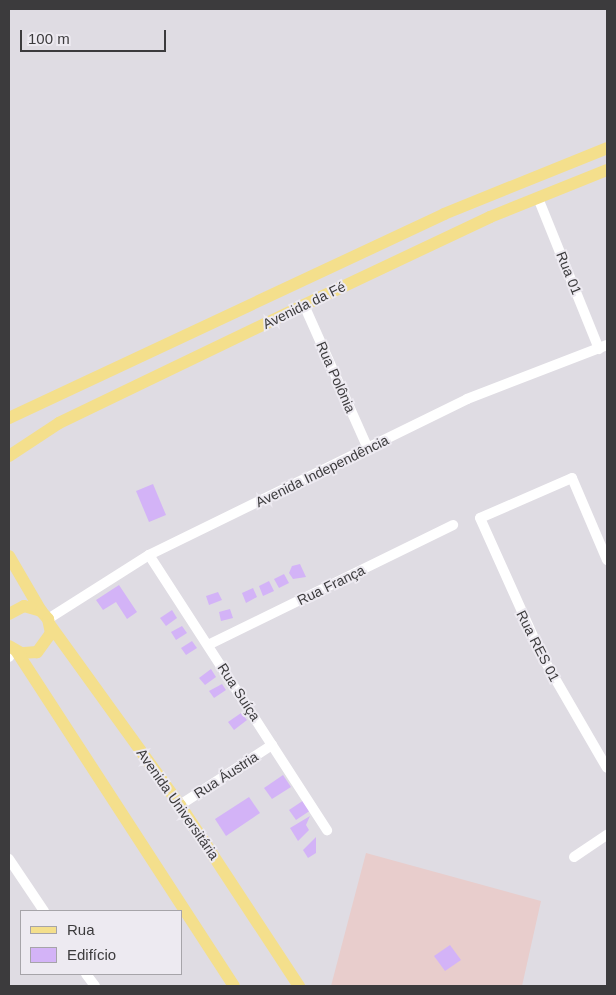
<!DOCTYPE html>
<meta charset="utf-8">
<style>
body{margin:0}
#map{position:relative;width:616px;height:995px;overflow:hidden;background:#dfdce3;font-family:Helvetica,sans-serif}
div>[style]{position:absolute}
.commercial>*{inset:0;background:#e8cdcc}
.building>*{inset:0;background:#d3b3f7}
.minor>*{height:10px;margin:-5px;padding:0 5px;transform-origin:5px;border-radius:5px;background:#fff}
.major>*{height:12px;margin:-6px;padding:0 6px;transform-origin:6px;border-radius:6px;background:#f4df8c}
span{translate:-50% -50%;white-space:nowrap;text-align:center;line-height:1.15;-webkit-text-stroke:4px #edeaf1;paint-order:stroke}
.street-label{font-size:14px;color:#3c3b3d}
.frame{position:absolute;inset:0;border:10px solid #3c3b3d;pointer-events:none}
.legend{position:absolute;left:20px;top:910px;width:162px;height:65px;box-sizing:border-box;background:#edeaf1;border:1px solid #a6a4a9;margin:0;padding:6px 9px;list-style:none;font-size:15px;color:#3c3b3d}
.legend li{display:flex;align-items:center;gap:10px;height:25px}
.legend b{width:25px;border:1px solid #a6a4a9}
.scale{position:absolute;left:20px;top:30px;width:146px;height:22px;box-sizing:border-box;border:2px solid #3c3b3d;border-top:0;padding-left:6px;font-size:15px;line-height:18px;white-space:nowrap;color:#3c3b3d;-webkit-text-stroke:4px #edeaf1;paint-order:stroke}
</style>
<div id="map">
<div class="commercial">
<div style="clip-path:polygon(366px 853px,541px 901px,522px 986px,331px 986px)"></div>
</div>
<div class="building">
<div style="clip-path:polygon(153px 484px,166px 515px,149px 522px,136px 491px)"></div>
<div style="clip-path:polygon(300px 564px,306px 577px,293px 579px,289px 573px,292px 566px)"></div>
<div style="clip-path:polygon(284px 574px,289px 583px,279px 588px,274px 579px)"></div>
<div style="clip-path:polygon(269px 581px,274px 591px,263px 596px,259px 586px)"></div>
<div style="clip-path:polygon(119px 585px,137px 612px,127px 619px,116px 602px,103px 610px,96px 600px)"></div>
<div style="clip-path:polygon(253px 588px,257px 597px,246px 603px,242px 593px)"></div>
<div style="clip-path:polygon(218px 592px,222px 600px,209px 605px,206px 596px)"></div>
<div style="clip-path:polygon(230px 609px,233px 618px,221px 621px,219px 612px)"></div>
<div style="clip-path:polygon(172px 610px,177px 618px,166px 626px,160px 618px)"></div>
<div style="clip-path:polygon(182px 626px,187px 633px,176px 640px,171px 632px)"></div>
<div style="clip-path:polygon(192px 641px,197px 648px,186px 655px,181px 648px)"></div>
<div style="clip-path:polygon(211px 669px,216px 677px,205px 685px,199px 678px)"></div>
<div style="clip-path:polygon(222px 684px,226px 690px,214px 698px,209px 691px)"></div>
<div style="clip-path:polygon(241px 713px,247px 720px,234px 730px,228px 722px)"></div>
<div style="clip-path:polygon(283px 775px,291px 787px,272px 799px,264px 788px)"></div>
<div style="clip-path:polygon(249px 797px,260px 813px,226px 836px,215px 819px)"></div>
<div style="clip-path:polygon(304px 800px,311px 810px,296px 820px,289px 810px)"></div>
<div style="clip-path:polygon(310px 816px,306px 825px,309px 830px,298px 841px,290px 828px)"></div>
<div style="clip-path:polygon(316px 837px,316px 853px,308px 858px,303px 850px)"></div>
<div style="clip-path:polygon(450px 945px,461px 960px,445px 971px,434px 956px)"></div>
</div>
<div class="minor">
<div style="left:538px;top:198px;width:163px;rotate:68deg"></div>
<div style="left:304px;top:305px;width:158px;rotate:66deg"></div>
<div style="left:149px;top:555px;width:328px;rotate:57.1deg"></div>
<div style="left:607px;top:560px;width:89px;rotate:-113.1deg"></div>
<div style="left:572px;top:478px;width:100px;rotate:156.5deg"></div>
<div style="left:480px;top:518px;width:151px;rotate:65.8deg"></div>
<div style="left:542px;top:656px;width:129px;rotate:59.9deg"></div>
<div style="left:48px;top:619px;width:120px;rotate:-32.4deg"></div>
<div style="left:149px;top:555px;width:354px;rotate:-26.1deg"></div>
<div style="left:467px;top:399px;width:150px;rotate:-21.1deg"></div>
<div style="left:208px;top:645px;width:273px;rotate:-26.1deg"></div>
<div style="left:9px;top:657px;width:8px;rotate:-60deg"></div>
<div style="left:180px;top:805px;width:110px;rotate:-33.1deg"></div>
<div style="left:574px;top:857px;width:40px;rotate:-34deg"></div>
<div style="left:9px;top:859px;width:63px;rotate:56.1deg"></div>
<div style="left:86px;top:974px;width:15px;rotate:53deg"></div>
</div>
<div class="major">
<div style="left:9px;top:418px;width:480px;rotate:-25.1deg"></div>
<div style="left:444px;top:214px;width:176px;rotate:-22deg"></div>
<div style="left:9px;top:456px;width:60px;rotate:-33.4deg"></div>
<div style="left:59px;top:423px;width:272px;rotate:-25.7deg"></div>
<div style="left:304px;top:305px;width:206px;rotate:-25.3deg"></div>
<div style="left:490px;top:217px;width:126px;rotate:-21.9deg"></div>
<div style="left:9px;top:556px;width:64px;rotate:59.8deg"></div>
<div style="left:9px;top:614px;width:17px;rotate:-28deg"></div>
<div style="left:24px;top:606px;width:18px;rotate:16deg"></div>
<div style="left:41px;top:611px;width:11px;rotate:49deg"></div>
<div style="left:48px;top:619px;width:14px;rotate:78deg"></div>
<div style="left:51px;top:633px;width:24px;rotate:126deg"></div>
<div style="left:37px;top:652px;width:16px;rotate:176deg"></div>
<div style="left:21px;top:653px;width:14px;rotate:-150deg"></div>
<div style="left:50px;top:625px;width:222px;rotate:54.2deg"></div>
<div style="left:180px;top:805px;width:217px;rotate:56.7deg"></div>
<div style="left:17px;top:652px;width:398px;rotate:57deg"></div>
</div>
<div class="street-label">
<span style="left:569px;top:273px;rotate:68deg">Rua 01</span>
<span style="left:304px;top:305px;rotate:-26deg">Avenida da Fé</span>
<span style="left:336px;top:377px;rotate:66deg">Rua Polônia</span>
<span style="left:322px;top:471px;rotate:-26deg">Avenida Independência</span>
<span style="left:331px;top:585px;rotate:-26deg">Rua França</span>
<span style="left:538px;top:646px;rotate:63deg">Rua RES 01</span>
<span style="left:239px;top:692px;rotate:57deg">Rua Suíça</span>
<span style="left:226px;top:775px;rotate:-33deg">Rua Áustria</span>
<span style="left:178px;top:804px;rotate:55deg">Avenida Universitária</span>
</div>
<div class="frame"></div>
<ul class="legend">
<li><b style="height:6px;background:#f4df8c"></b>Rua</li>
<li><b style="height:14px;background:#d3b3f7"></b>Edifício</li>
</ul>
<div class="scale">100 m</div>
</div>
